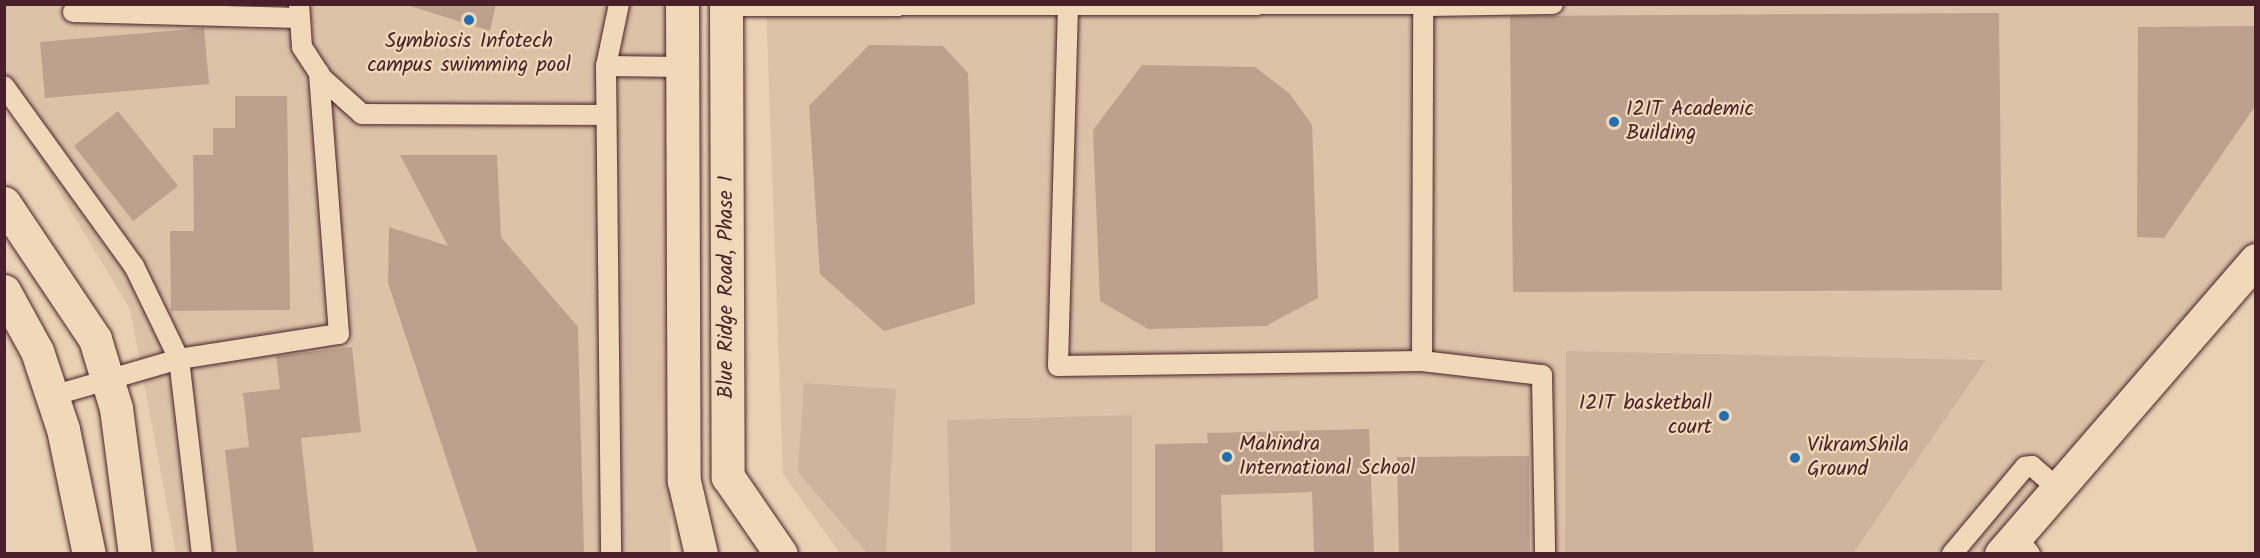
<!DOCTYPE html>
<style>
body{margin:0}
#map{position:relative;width:2260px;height:558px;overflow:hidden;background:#e9d2b3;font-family:Kalam,sans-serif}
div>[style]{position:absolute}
.built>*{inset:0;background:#dcc3a8}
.green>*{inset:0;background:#cfb49c}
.building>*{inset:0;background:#bda08d}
.roads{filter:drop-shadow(0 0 2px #4a1f2b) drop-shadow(0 0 2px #4a1f2b)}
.lane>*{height:20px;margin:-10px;padding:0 10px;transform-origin:10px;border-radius:10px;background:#f0d9b9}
.secondary>*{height:33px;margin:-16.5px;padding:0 16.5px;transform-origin:16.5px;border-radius:16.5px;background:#f0d9b9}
.dots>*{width:16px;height:16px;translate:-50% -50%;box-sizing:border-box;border:3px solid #f0d9b9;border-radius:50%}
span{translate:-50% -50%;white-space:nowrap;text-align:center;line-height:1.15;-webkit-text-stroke:4.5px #f0d9b9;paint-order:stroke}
.poi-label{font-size:21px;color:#4a1f2b}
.left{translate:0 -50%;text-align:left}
.right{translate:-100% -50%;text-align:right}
.street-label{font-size:21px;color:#4a1f2b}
.frame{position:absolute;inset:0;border:6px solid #4a1f2b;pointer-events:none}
</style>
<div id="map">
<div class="built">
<div style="clip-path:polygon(5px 5px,668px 5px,671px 553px,176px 553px,130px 309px,5px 102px)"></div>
<div style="clip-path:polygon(766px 5px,2255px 5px,2255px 274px,1989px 553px,840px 553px,783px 474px)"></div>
</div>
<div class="green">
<div style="clip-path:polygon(1566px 351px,1986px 360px,1853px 553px,1565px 554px)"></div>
<div style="clip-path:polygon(804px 383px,896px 389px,886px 553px,867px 553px,798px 472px)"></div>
<div style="clip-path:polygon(1132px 415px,1132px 553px,951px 553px,947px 420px)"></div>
</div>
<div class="building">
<div style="clip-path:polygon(404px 4px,496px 4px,490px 31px)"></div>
<div style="clip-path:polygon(1999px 13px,2002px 290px,1513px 292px,1510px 16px)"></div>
<div style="clip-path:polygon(2256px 26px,2256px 105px,2164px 238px,2137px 237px,2138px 27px)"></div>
<div style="clip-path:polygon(204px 28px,209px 84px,45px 98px,40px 42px)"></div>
<div style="clip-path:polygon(869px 45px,943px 46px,968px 73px,975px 304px,884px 331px,820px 274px,809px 106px)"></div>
<div style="clip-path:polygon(1142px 65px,1255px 67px,1289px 93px,1312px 125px,1318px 298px,1266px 326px,1148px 329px,1100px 301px,1093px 130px)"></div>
<div style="clip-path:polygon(235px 96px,287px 96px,290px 310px,171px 311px,170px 231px,194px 231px,193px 155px,213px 155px,213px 128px,235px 128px)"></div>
<div style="clip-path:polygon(118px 111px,178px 186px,133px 221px,74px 146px)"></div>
<div style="clip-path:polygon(400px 155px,497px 155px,501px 237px,578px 327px,584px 554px,478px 554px,388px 283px,389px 227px,448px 246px)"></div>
<div style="clip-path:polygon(352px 347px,361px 432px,301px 438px,314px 554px,237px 554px,225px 450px,249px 447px,243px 393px,280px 389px,276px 356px)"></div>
<div style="clip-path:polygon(1369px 429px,1374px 554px,1314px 554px,1312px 492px,1221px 495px,1223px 554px,1155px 554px,1155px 444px,1208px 443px,1207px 433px)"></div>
<div style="clip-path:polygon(1529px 456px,1530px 554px,1399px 554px,1397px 457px)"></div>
</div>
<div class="roads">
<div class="lane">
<div style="left:299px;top:4px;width:43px;rotate:86deg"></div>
<div style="left:302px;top:47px;width:38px;rotate:57deg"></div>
<div style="left:323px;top:79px;width:52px;rotate:41.9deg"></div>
<div style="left:362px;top:114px;width:244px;rotate:0.2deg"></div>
<div style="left:619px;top:4px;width:63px;rotate:101.8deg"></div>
<div style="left:606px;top:66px;width:77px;rotate:0.7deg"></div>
<div style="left:726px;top:6px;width:697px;rotate:-0.16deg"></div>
<div style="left:1068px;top:6px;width:360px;rotate:91.6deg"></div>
<div style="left:1058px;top:366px;width:364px;rotate:-0.8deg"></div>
<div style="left:1422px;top:361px;width:121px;rotate:6.7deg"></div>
<div style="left:1542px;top:375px;width:179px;rotate:89deg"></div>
<div style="left:73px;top:12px;width:226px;rotate:1.5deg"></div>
<div style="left:606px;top:66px;width:488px;rotate:89.4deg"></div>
<div style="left:4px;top:86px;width:222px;rotate:54.2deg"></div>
<div style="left:134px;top:266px;width:103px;rotate:64.2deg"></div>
<div style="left:179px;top:359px;width:162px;rotate:-8.9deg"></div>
<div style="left:339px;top:334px;width:262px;rotate:-94.4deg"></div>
<div style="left:1422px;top:361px;width:355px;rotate:-89.8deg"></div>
<div style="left:1423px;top:6px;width:130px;rotate:-0.9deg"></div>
<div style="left:52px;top:396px;width:132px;rotate:-16.2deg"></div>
<div style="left:179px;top:359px;width:196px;rotate:83.3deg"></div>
<div style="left:2016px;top:536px;width:23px;rotate:52deg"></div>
<div style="left:1952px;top:554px;width:114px;rotate:-50deg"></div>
<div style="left:2025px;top:467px;width:7px;rotate:-8deg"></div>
<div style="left:2032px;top:466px;width:35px;rotate:41deg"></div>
</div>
<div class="secondary">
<div style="left:682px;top:4px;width:477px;rotate:89.8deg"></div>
<div style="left:684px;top:481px;width:75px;rotate:76.9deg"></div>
<div style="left:726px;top:4px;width:473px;rotate:89.8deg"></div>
<div style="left:728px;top:477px;width:93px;rotate:55.5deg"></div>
<div style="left:4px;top:203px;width:164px;rotate:56.2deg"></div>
<div style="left:95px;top:339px;width:72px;rotate:73.1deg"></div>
<div style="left:116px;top:408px;width:147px;rotate:82.6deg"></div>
<div style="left:4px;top:291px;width:68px;rotate:61.2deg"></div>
<div style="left:37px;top:351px;width:82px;rotate:71.6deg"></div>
<div style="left:63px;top:429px;width:128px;rotate:78.3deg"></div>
<div style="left:2001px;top:554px;width:389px;rotate:-49.1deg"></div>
</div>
</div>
<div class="dots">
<div style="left:469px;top:20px;background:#1f6fb2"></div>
<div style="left:1614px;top:122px;background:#1f6fb2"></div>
<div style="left:1724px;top:416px;background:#1f6fb2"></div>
<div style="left:1227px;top:457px;background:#1f6fb2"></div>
<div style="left:1795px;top:458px;background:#1f6fb2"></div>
</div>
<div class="poi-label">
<span style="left:469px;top:54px">Symbiosis Infotech<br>campus swimming pool</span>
<span class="left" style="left:1626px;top:122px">I2IT Academic<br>Building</span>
<span class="right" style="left:1712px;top:416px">I2IT basketball<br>court</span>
<span class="left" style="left:1239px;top:457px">Mahindra<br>International School</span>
<span class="left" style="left:1807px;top:458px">VikramShila<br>Ground</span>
</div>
<div class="street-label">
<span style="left:727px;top:287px;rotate:-90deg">Blue Ridge Road, Phase 1</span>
</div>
<div class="frame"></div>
</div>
